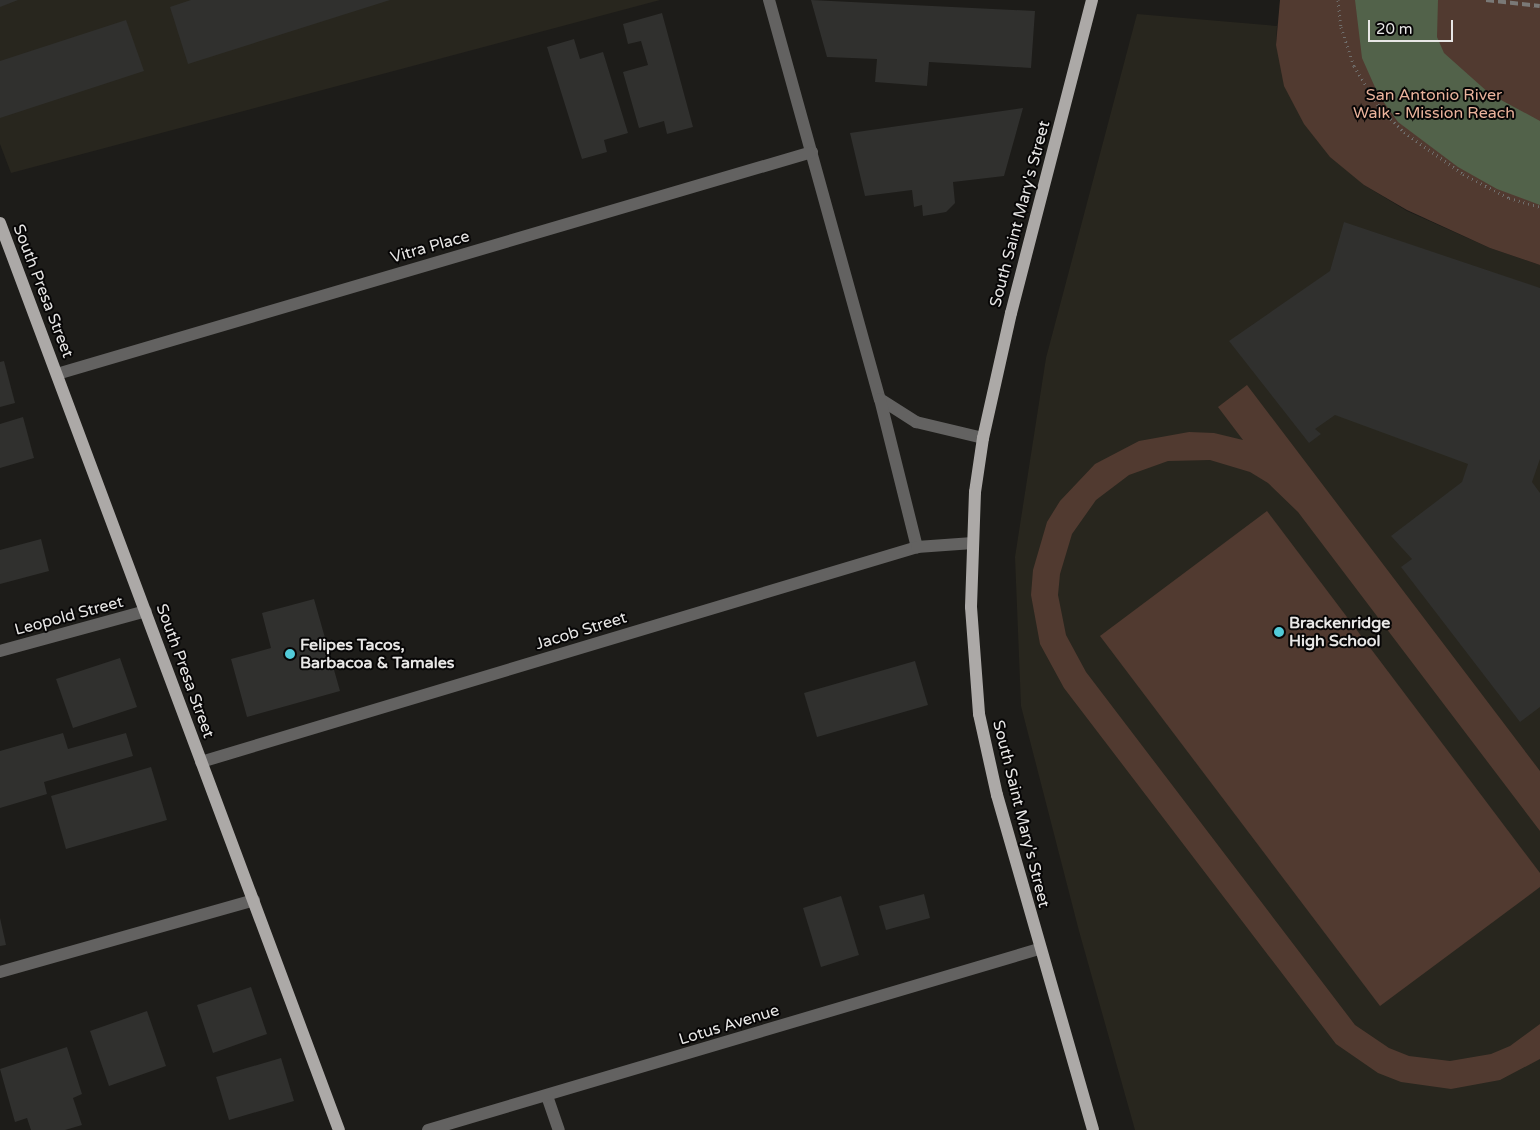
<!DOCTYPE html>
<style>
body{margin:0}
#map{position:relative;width:1540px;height:1130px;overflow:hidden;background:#1d1c19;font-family:"Varela Round",sans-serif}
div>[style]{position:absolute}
.built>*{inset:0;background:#28261e}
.green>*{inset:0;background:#513a30}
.water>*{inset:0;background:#52624a}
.building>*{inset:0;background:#30302e}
.path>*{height:3px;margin-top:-1.5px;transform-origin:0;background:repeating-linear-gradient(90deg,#6f6e6c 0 1px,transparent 0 5px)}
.minor>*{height:12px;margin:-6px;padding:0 6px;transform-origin:6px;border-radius:6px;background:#636261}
.major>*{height:12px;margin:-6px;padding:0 6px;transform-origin:6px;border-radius:6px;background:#aca9a7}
.rail>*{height:4px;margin-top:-2px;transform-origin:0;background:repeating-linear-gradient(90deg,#7a7977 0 8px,transparent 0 12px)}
.dots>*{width:14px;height:14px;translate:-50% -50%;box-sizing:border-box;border:2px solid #070606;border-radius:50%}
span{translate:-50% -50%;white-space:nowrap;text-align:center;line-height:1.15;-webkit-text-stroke:4px #070606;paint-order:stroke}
.park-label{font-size:16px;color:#ebb39c}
.street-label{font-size:16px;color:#e8e7e6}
.poi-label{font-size:16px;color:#e8e7e6;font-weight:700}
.left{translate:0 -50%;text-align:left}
.scale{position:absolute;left:1368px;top:20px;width:85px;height:22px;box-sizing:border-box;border:2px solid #e8e7e6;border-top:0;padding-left:6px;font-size:15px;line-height:18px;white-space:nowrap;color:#e8e7e6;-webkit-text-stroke:4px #070606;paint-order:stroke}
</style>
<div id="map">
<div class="built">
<div style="clip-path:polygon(0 0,660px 0,11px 173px,0 144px)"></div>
<div style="clip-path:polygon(1137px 14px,1277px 26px,1276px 45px,1364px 185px,1407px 211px,1490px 248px,1540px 265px,1540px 1130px,1135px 1130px,1079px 931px,1021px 706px,1015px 557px,1046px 358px)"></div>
</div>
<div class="green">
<div style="clip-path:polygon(1280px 0,1540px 0,1540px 265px,1490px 248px,1407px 210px,1364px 185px,1330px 157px,1304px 124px,1284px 86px,1276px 45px)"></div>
<div style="clip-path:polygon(1247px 385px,1540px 771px,1540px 831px,1298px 512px,1268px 483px,1250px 472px,1210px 460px,1168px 461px,1129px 475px,1096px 500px,1072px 534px,1060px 574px,1058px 595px,1066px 635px,1086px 672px,1355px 1025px,1389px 1048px,1409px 1056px,1450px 1061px,1491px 1054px,1510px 1046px,1540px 1024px,1540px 1059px,1500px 1080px,1451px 1089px,1401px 1082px,1378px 1073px,1336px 1044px,1064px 688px,1040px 644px,1031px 595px,1033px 570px,1047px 522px,1060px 501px,1095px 464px,1139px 441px,1189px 432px,1214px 433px,1243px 440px,1218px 407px)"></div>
<div style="clip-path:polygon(1267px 511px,1540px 873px,1540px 887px,1380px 1006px,1100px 636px)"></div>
</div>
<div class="water">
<div style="clip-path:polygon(1355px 0,1438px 0,1437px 37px,1444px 53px,1490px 94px,1540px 121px,1540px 205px,1497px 189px,1458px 167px,1398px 122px,1378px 94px,1362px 58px)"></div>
</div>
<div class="building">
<div style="clip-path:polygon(0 0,18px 0,0 7px)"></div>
<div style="clip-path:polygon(191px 0,390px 0,188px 64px,170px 7px)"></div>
<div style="clip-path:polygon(811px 0,1035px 11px,1031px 68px,929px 62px,927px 86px,875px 82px,877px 59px,827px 57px)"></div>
<div style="clip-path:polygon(662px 13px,693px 127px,667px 134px,664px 121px,639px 128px,623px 72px,648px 65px,641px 41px,628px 44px,623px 24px)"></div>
<div style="clip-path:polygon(126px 20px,144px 71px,0 118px,0 61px)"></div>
<div style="clip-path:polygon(574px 39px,580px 59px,603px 52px,628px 133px,604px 140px,607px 152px,582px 159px,547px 47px)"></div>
<div style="clip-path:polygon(1023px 108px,1004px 176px,953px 182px,955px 203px,946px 212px,923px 216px,922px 205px,914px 207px,912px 190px,865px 196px,850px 133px)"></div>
<div style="clip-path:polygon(1344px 222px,1540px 288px,1540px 459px,1532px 482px,1540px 493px,1540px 707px,1520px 722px,1401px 567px,1412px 559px,1391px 536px,1462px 482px,1468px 464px,1335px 415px,1315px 429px,1321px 434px,1309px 443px,1229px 341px,1330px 271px)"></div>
<div style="clip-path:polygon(4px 361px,15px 403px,0 407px,0 362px)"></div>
<div style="clip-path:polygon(23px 417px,34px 458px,0 468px,0 424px)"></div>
<div style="clip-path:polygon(41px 539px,49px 571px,0 584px,0 550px)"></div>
<div style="clip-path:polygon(314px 599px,340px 691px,247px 717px,231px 659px,271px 648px,262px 613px)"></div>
<div style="clip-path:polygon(120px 658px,137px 707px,73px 728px,56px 679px)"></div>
<div style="clip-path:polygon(915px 661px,928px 705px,817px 737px,804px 693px)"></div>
<div style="clip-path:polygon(63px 733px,68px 749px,126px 733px,133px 756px,44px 782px,47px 794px,0 808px,0 751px)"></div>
<div style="clip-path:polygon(151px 767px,167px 820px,66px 849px,51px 796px)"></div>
<div style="clip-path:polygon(924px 894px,930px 918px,886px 930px,879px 906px)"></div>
<div style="clip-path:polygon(841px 896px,859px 955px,821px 967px,803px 908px)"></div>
<div style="clip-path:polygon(0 918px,6px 945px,0 946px)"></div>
<div style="clip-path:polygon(251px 987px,267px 1034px,213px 1053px,197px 1005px)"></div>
<div style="clip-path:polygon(147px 1011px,166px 1066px,109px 1086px,90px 1031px)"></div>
<div style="clip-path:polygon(67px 1047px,82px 1094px,73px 1098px,82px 1125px,65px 1130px,31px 1130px,27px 1118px,15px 1122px,0 1069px)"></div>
<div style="clip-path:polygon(281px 1058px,294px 1101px,229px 1120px,216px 1077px)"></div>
</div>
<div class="path">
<div style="left:1338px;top:0;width:27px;rotate:84deg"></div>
<div style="left:1341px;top:27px;width:41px;rotate:71.6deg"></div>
<div style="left:1354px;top:66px;width:49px;rotate:58.2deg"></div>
<div style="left:1380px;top:108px;width:34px;rotate:45deg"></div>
<div style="left:1404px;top:132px;width:72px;rotate:35.4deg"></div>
<div style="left:1463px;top:174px;width:52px;rotate:27.6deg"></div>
<div style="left:1509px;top:198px;width:32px;rotate:16deg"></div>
</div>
<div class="minor">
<div style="left:769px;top:0;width:414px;rotate:74.5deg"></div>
<div style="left:880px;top:399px;width:43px;rotate:32.6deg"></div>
<div style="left:916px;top:422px;width:69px;rotate:13.4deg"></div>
<div style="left:57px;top:374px;width:787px;rotate:-16.39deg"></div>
<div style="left:880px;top:399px;width:153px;rotate:76deg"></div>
<div style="left:0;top:651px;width:151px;rotate:-15.3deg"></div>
<div style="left:201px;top:762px;width:748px;rotate:-16.71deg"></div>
<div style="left:917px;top:547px;width:56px;rotate:-4.1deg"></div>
<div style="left:0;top:972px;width:264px;rotate:-15.8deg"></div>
<div style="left:547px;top:1096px;width:36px;rotate:71deg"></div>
<div style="left:428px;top:1130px;width:637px;rotate:-16.5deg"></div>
</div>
<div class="major">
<div style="left:1092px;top:0;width:323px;rotate:104.5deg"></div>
<div style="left:1011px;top:313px;width:128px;rotate:102.6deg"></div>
<div style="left:983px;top:438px;width:55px;rotate:98.4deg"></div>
<div style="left:975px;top:492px;width:115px;rotate:92deg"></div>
<div style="left:971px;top:607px;width:107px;rotate:85.7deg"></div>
<div style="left:979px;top:714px;width:83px;rotate:77.5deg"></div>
<div style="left:997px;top:795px;width:348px;rotate:74deg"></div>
<div style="left:0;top:223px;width:968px;rotate:69.51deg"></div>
</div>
<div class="rail">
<div style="left:1486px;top:0;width:54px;rotate:6.3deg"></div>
</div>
<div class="dots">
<div style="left:1279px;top:632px;background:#52cbd9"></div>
<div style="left:290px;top:654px;background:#52cbd9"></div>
</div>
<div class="park-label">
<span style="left:1434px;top:104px">San Antonio River<br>Walk - Mission Reach</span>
</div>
<div class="street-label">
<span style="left:1020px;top:214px;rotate:-75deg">South Saint Mary's Street</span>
<span style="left:430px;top:247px;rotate:-16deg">Vitra Place</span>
<span style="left:43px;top:291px;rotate:69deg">South Presa Street</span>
<span style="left:69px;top:616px;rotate:-15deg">Leopold Street</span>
<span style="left:581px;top:631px;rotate:-17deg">Jacob Street</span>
<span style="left:185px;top:671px;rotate:70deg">South Presa Street</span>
<span style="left:1021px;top:814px;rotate:76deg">South Saint Mary's Street</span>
<span style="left:729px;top:1025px;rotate:-17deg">Lotus Avenue</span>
</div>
<div class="poi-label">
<span class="left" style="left:1289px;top:632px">Brackenridge<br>High School</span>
<span class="left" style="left:300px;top:654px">Felipes Tacos,<br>Barbacoa &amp; Tamales</span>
</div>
<div class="scale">20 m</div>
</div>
